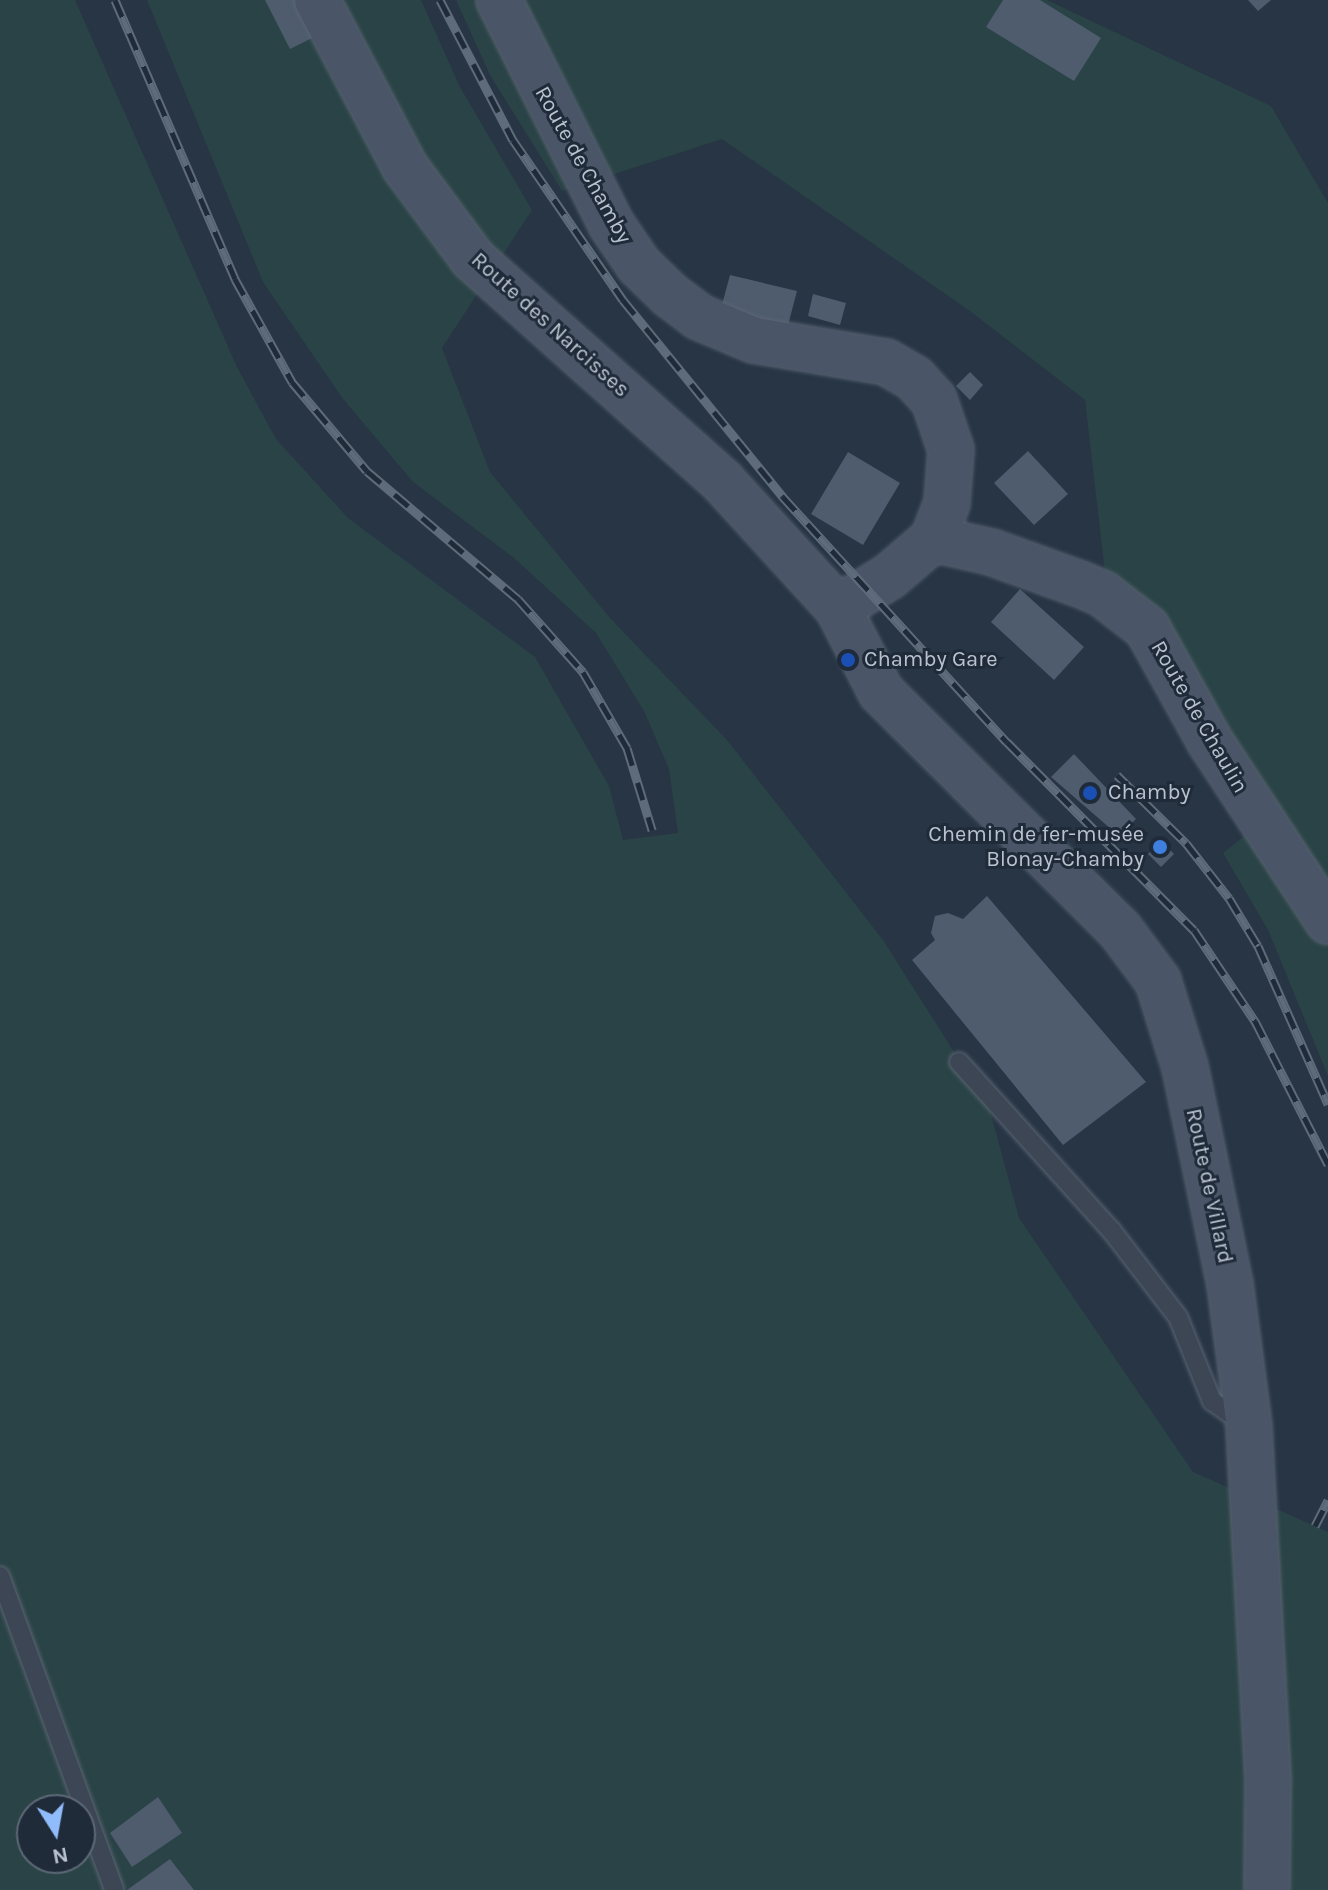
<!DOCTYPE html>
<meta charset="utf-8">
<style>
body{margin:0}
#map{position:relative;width:1328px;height:1890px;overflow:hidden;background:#273545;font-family:Karla,sans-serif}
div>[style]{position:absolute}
.green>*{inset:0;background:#294346}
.building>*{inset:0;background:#4e5c6e}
.roads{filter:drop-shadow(0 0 2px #5a6472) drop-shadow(0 0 2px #5a6472)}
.lane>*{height:18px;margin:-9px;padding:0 9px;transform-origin:9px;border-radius:9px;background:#3c4655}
.secondary>*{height:44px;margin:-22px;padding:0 22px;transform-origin:22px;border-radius:22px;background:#4a5568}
.rail>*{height:9px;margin-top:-4.5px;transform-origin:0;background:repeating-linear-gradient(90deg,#202b3a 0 18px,#5e6b7b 0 36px);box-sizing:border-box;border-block:2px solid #5e6b7b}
.dots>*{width:22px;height:22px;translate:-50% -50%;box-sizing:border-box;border:4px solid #202b3a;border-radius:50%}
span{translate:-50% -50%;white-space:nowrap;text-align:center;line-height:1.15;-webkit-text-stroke:6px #202b3a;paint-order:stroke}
.street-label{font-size:22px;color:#b9c2ce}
.poi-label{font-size:22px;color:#b9c2ce}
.left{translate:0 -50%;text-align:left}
.right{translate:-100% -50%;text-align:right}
.north{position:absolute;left:16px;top:1794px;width:80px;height:80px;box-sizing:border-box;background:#202b3a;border:2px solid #5d6775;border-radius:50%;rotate:169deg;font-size:22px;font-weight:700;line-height:32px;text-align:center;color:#b9c2ce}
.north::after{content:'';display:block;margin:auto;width:28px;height:36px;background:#91bcfb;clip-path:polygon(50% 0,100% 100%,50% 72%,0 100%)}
</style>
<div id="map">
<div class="green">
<div style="clip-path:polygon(evenodd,0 0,75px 0,237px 367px,276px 439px,348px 518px,535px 657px,609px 786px,623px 840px,678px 833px,669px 769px,644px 711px,596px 633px,514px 558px,413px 482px,343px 399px,263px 282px,147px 0,421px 0,460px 87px,532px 210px,442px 348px,490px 472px,610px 618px,727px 740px,883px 940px,989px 1107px,1019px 1218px,1193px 1472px,1328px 1532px,1328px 1890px,0 1890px,0 0,32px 1810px,80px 1810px,80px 1858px,32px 1858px,32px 1810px)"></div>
<div style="clip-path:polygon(456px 0,1047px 0,1271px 106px,1328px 203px,1328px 1076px,1268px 930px,1223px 853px,1248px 833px,1190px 731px,1110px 616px,1085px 400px,970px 311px,722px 139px,562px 191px,490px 75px)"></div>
</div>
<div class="building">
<div style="clip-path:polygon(265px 0,305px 0,322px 33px,290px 49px)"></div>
<div style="clip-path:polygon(1003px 0,1040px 0,1101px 38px,1074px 81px,986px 27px)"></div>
<div style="clip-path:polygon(1248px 0,1271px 0,1258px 11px)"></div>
<div style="clip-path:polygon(730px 275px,797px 291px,787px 329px,720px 312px)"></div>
<div style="clip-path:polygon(813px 294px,846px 303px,840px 325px,808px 316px)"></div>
<div style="clip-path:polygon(970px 372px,983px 385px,970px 400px,956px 386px)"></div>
<div style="clip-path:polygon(1028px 451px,1068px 494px,1034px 525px,994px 483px)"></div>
<div style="clip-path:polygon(848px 452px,900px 483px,863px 545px,811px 514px)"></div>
<div style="clip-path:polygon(1020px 589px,1084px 647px,1054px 680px,991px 622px)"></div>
<div style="clip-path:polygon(1074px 754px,1136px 819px,1119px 836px,1051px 777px)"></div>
<div style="clip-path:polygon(1161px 841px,1174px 854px,1161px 867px,1148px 854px)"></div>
<div style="clip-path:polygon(987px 896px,1146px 1082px,1063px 1145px,912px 960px,935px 940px,931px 933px,935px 916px,948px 913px,963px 919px)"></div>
<div style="clip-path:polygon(158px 1797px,182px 1833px,132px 1867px,110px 1833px)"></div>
<div style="clip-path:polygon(170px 1859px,194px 1890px,127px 1890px)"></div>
</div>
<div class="roads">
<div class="lane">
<div style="left:959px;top:1062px;width:227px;rotate:47.9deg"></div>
<div style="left:1111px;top:1230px;width:110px;rotate:52.4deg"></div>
<div style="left:1178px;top:1317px;width:91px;rotate:68deg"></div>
<div style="left:1212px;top:1401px;width:38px;rotate:35deg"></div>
<div style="left:0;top:1576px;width:334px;rotate:70deg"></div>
</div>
<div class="secondary">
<div style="left:317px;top:0;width:189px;rotate:62.2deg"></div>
<div style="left:405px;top:167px;width:114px;rotate:53.5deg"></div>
<div style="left:473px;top:259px;width:334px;rotate:41.7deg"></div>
<div style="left:722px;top:481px;width:172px;rotate:47.6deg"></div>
<div style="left:838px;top:608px;width:94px;rotate:62.9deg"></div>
<div style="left:881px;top:692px;width:337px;rotate:44.9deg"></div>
<div style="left:1120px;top:930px;width:64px;rotate:53.3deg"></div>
<div style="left:1158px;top:981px;width:90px;rotate:72.6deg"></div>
<div style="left:1185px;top:1067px;width:222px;rotate:78.3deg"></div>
<div style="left:1230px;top:1284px;width:144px;rotate:82.4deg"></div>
<div style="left:1249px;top:1427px;width:357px;rotate:86.9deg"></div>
<div style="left:1268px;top:1783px;width:107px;rotate:90.5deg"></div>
<div style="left:499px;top:0;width:250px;rotate:63.4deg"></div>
<div style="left:611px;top:224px;width:50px;rotate:55.7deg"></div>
<div style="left:639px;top:265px;width:43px;rotate:44.1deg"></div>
<div style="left:670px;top:295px;width:36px;rotate:37deg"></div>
<div style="left:699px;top:317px;width:60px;rotate:22.7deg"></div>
<div style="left:754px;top:340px;width:134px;rotate:9.5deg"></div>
<div style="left:886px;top:362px;width:32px;rotate:30deg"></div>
<div style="left:914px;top:378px;width:30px;rotate:48deg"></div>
<div style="left:934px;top:400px;width:53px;rotate:71.2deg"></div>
<div style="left:951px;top:450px;width:53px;rotate:94.3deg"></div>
<div style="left:947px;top:503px;width:39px;rotate:111deg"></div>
<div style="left:933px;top:539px;width:57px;rotate:139.3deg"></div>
<div style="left:890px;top:576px;width:61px;rotate:148.4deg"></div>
<div style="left:933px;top:539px;width:59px;rotate:12.6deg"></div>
<div style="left:991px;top:552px;width:95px;rotate:19.8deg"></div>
<div style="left:1080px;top:584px;width:25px;rotate:23deg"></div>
<div style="left:1103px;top:594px;width:56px;rotate:37.7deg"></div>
<div style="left:1147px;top:628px;width:128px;rotate:61deg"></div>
<div style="left:1209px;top:740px;width:217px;rotate:56.7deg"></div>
</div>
</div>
<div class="rail">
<div style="left:115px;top:0;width:304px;rotate:66.7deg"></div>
<div style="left:235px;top:279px;width:118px;rotate:61deg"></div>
<div style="left:292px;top:382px;width:116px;rotate:49.9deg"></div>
<div style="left:367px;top:471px;width:198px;rotate:40.3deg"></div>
<div style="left:518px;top:599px;width:98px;rotate:48.3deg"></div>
<div style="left:583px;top:672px;width:88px;rotate:59.9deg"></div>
<div style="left:627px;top:748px;width:86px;rotate:73deg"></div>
<div style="left:440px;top:0;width:158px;rotate:62.5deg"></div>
<div style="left:513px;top:140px;width:194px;rotate:55.5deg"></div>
<div style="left:623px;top:300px;width:254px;rotate:50.9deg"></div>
<div style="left:783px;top:497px;width:332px;rotate:47.6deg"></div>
<div style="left:1007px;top:742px;width:265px;rotate:45.2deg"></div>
<div style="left:1194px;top:930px;width:110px;rotate:56.2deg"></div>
<div style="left:1255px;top:1021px;width:161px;rotate:63deg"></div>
<div style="left:1117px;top:775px;width:97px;rotate:44.6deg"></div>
<div style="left:1186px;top:843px;width:70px;rotate:52deg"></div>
<div style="left:1229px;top:898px;width:56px;rotate:58.9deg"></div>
<div style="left:1258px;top:946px;width:173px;rotate:66.1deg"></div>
<div style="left:1315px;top:1526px;width:29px;rotate:-63deg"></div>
</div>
<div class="dots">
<div style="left:848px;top:660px;background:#1a4fb4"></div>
<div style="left:1090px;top:793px;background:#1a4fb4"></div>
<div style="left:1160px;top:847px;background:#3f7fe0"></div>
</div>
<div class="street-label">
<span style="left:583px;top:165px;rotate:61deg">Route de Chamby</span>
<span style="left:550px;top:325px;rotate:42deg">Route des Narcisses</span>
<span style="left:1199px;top:717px;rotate:60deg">Route de Chaulin</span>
<span style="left:1209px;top:1186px;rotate:78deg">Route de Villard</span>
</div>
<div class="poi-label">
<span class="left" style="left:864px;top:660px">Chamby Gare</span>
<span class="left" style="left:1108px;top:793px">Chamby</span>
<span class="right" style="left:1144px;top:847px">Chemin de fer-musée<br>Blonay-Chamby</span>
</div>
<div class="north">N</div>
</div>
